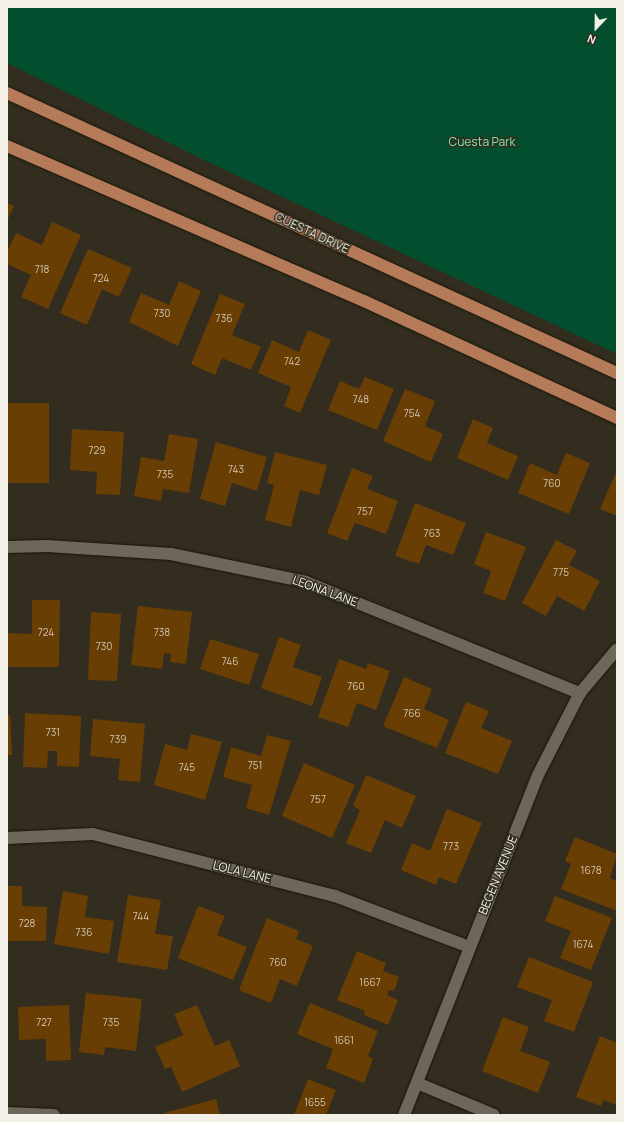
<!DOCTYPE html>
<style>
body{margin:0}
#map{position:relative;width:624px;height:1122px;overflow:hidden;background:#322d1f;font-family:Manrope,sans-serif}
div>[style]{position:absolute}
.green>*{inset:0;background:#034e2e}
.building>*{inset:0;background:#693e05}
.roads{filter:drop-shadow(0 0 1px #191508) drop-shadow(0 0 1px #191508)}
.minor>*{height:12px;margin:-6px;padding:0 6px;transform-origin:6px;border-radius:6px;background:#6c6758}
.major>*{height:12px;margin:-6px;padding:0 6px;transform-origin:6px;border-radius:6px;background:#b57b59}
span{translate:-50% -50%;white-space:nowrap;text-align:center;line-height:1.15;-webkit-text-stroke:3px #322d1f;paint-order:stroke}
.number-label{font-size:10px;color:#d0c4ae}
.number-label span{-webkit-text-stroke-width:0}
.park-label{font-size:12px;color:#78ebac}
.street-label{font-size:12px;color:#f3f0e7}
.frame{position:absolute;inset:0;border:8px solid #f3f0e7;pointer-events:none}
.north{position:absolute;left:576px;top:8px;width:40px;height:40px;-webkit-text-stroke:3px #322d1f;paint-order:stroke;rotate:202deg;font-size:11px;font-weight:700;line-height:16px;text-align:center;color:#f3f0e7}
.north::after{content:'';display:block;margin:auto;width:14px;height:18px;background:#f3f0e7;clip-path:polygon(50% 0,100% 100%,50% 72%,0 100%)}
</style>
<div id="map">
<div class="green">
<div style="clip-path:polygon(7px 7px,617px 7px,617px 354px,208px 162px,7px 63px)"></div>
</div>
<div class="building">
<div style="clip-path:polygon(7px 203px,14px 206px,7px 221px)"></div>
<div style="clip-path:polygon(52px 222px,81px 235px,48px 309px,21px 297px,31px 275px,7px 264px,7px 252px,16px 233px,42px 245px)"></div>
<div style="clip-path:polygon(88px 249px,132px 268px,119px 297px,102px 289px,87px 325px,60px 313px)"></div>
<div style="clip-path:polygon(179px 281px,201px 291px,178px 346px,129px 322px,141px 293px,169px 305px)"></div>
<div style="clip-path:polygon(220px 294px,245px 304px,232px 335px,261px 347px,251px 370px,222px 358px,215px 375px,191px 364px)"></div>
<div style="clip-path:polygon(308px 330px,331px 340px,300px 413px,284px 406px,291px 387px,258px 373px,272px 340px,299px 352px)"></div>
<div style="clip-path:polygon(365px 377px,394px 389px,377px 430px,328px 410px,340px 381px,359px 389px)"></div>
<div style="clip-path:polygon(405px 389px,435px 401px,425px 426px,443px 434px,431px 462px,383px 441px)"></div>
<div style="clip-path:polygon(7px 403px,49px 403px,49px 483px,7px 483px)"></div>
<div style="clip-path:polygon(473px 419px,493px 428px,487px 443px,518px 456px,508px 480px,457px 458px)"></div>
<div style="clip-path:polygon(72px 429px,124px 432px,120px 495px,96px 494px,97px 472px,70px 470px)"></div>
<div style="clip-path:polygon(169px 434px,198px 439px,189px 493px,163px 489px,161px 501px,134px 496px,141px 457px,164px 461px)"></div>
<div style="clip-path:polygon(216px 442px,267px 457px,257px 491px,232px 483px,225px 506px,200px 499px)"></div>
<div style="clip-path:polygon(275px 452px,327px 465px,319px 495px,300px 490px,291px 527px,265px 520px,274px 485px,267px 483px)"></div>
<div style="clip-path:polygon(566px 453px,590px 463px,569px 514px,518px 493px,530px 463px,557px 475px)"></div>
<div style="clip-path:polygon(352px 468px,373px 476px,367px 489px,398px 501px,386px 534px,355px 523px,347px 541px,327px 533px)"></div>
<div style="clip-path:polygon(617px 470px,617px 516px,600px 509px)"></div>
<div style="clip-path:polygon(415px 503px,466px 523px,453px 555px,426px 545px,419px 564px,395px 556px)"></div>
<div style="clip-path:polygon(486px 532px,526px 547px,505px 601px,483px 593px,491px 571px,474px 564px)"></div>
<div style="clip-path:polygon(556px 540px,577px 551px,569px 565px,600px 581px,584px 611px,557px 596px,546px 616px,522px 603px)"></div>
<div style="clip-path:polygon(32px 600px,60px 600px,59px 667px,7px 667px,7px 633px,32px 634px)"></div>
<div style="clip-path:polygon(138px 606px,192px 612px,186px 664px,170px 662px,171px 654px,164px 653px,162px 669px,131px 665px)"></div>
<div style="clip-path:polygon(91px 612px,121px 614px,117px 681px,88px 680px)"></div>
<div style="clip-path:polygon(279px 637px,301px 645px,293px 667px,322px 677px,312px 706px,261px 688px)"></div>
<div style="clip-path:polygon(210px 639px,259px 654px,249px 685px,200px 669px)"></div>
<div style="clip-path:polygon(339px 659px,366px 669px,368px 663px,390px 671px,376px 710px,357px 703px,348px 727px,318px 717px)"></div>
<div style="clip-path:polygon(404px 677px,432px 689px,424px 709px,449px 720px,437px 748px,383px 726px)"></div>
<div style="clip-path:polygon(466px 702px,489px 711px,481px 728px,512px 741px,498px 774px,445px 753px)"></div>
<div style="clip-path:polygon(25px 713px,81px 716px,79px 767px,57px 766px,57px 751px,48px 751px,47px 768px,23px 767px)"></div>
<div style="clip-path:polygon(7px 715px,10px 715px,12px 755px,7px 755px)"></div>
<div style="clip-path:polygon(93px 719px,145px 724px,140px 782px,118px 780px,120px 759px,90px 756px)"></div>
<div style="clip-path:polygon(191px 734px,222px 742px,205px 800px,154px 785px,165px 744px,187px 750px)"></div>
<div style="clip-path:polygon(267px 735px,291px 741px,269px 815px,246px 808px,252px 785px,223px 777px,231px 747px,261px 756px)"></div>
<div style="clip-path:polygon(304px 763px,355px 785px,332px 838px,282px 816px)"></div>
<div style="clip-path:polygon(366px 775px,416px 796px,402px 828px,385px 820px,371px 853px,346px 843px,360px 810px,353px 806px)"></div>
<div style="clip-path:polygon(447px 809px,482px 823px,456px 884px,439px 877px,436px 885px,401px 870px,412px 843px,430px 851px)"></div>
<div style="clip-path:polygon(575px 837px,617px 854px,610px 878px,617px 881px,617px 911px,561px 889px,571px 864px,565px 861px)"></div>
<div style="clip-path:polygon(7px 886px,22px 886px,22px 906px,47px 907px,46px 941px,7px 941px)"></div>
<div style="clip-path:polygon(63px 891px,88px 896px,85px 917px,114px 921px,109px 954px,54px 944px)"></div>
<div style="clip-path:polygon(128px 895px,161px 900px,155px 934px,173px 936px,167px 970px,117px 962px)"></div>
<div style="clip-path:polygon(555px 896px,612px 918px,591px 970px,560px 958px,571px 931px,545px 921px)"></div>
<div style="clip-path:polygon(198px 906px,225px 916px,217px 935px,247px 947px,233px 980px,178px 958px)"></div>
<div style="clip-path:polygon(267px 918px,299px 931px,296px 939px,313px 946px,297px 986px,280px 979px,271px 1003px,239px 990px)"></div>
<div style="clip-path:polygon(357px 951px,386px 963px,383px 971px,399px 977px,394px 991px,389px 990px,387px 995px,398px 1000px,388px 1025px,364px 1015px,365px 1011px,337px 1000px)"></div>
<div style="clip-path:polygon(529px 957px,593px 982px,574px 1032px,544px 1021px,552px 1000px,517px 987px)"></div>
<div style="clip-path:polygon(86px 993px,142px 999px,136px 1051px,105px 1047px,104px 1055px,79px 1052px)"></div>
<div style="clip-path:polygon(310px 1003px,378px 1031px,368px 1056px,373px 1059px,364px 1083px,326px 1068px,333px 1049px,297px 1034px)"></div>
<div style="clip-path:polygon(69px 1005px,71px 1060px,46px 1061px,46px 1039px,19px 1040px,18px 1007px)"></div>
<div style="clip-path:polygon(197px 1005px,215px 1046px,229px 1040px,240px 1066px,182px 1092px,171px 1067px,165px 1069px,155px 1047px,183px 1035px,174px 1014px)"></div>
<div style="clip-path:polygon(503px 1017px,529px 1027px,520px 1051px,550px 1062px,538px 1093px,482px 1071px)"></div>
<div style="clip-path:polygon(600px 1036px,617px 1043px,617px 1105px,603px 1100px,601px 1106px,576px 1097px)"></div>
<div style="clip-path:polygon(308px 1079px,336px 1090px,326px 1115px,294px 1115px)"></div>
<div style="clip-path:polygon(216px 1099px,220px 1115px,164px 1115px,164px 1113px)"></div>
</div>
<div class="roads">
<div class="minor">
<div style="left:7px;top:547px;width:40px;rotate:-1.4deg"></div>
<div style="left:47px;top:546px;width:124px;rotate:3.7deg"></div>
<div style="left:171px;top:554px;width:138px;rotate:11.7deg"></div>
<div style="left:306px;top:582px;width:296px;rotate:22.1deg"></div>
<div style="left:7px;top:838px;width:86px;rotate:-2.7deg"></div>
<div style="left:93px;top:834px;width:250px;rotate:14.4deg"></div>
<div style="left:335px;top:896px;width:143px;rotate:20.8deg"></div>
<div style="left:417px;top:1083px;width:83px;rotate:22.6deg"></div>
<div style="left:7px;top:1113px;width:47px;rotate:2.4deg"></div>
<div style="left:404px;top:1115px;width:365px;rotate:-68.5deg"></div>
<div style="left:538px;top:775px;width:92px;rotate:-62.9deg"></div>
<div style="left:580px;top:693px;width:57px;rotate:-49.9deg"></div>
</div>
<div class="major">
<div style="left:7px;top:93px;width:671px;rotate:24.66deg"></div>
<div style="left:7px;top:146px;width:389px;rotate:23.5deg"></div>
<div style="left:364px;top:301px;width:279px;rotate:24.8deg"></div>
</div>
</div>
<div class="number-label">
<span style="left:42px;top:270px">718</span>
<span style="left:101px;top:279px">724</span>
<span style="left:162px;top:314px">730</span>
<span style="left:224px;top:319px">736</span>
<span style="left:292px;top:362px">742</span>
<span style="left:361px;top:400px">748</span>
<span style="left:412px;top:414px">754</span>
<span style="left:97px;top:451px">729</span>
<span style="left:236px;top:470px">743</span>
<span style="left:165px;top:475px">735</span>
<span style="left:552px;top:484px">760</span>
<span style="left:365px;top:512px">757</span>
<span style="left:432px;top:534px">763</span>
<span style="left:561px;top:573px">775</span>
<span style="left:46px;top:633px">724</span>
<span style="left:162px;top:633px">738</span>
<span style="left:104px;top:647px">730</span>
<span style="left:230px;top:662px">746</span>
<span style="left:356px;top:687px">760</span>
<span style="left:412px;top:714px">766</span>
<span style="left:53px;top:733px">731</span>
<span style="left:118px;top:740px">739</span>
<span style="left:255px;top:766px">751</span>
<span style="left:187px;top:768px">745</span>
<span style="left:318px;top:800px">757</span>
<span style="left:451px;top:847px">773</span>
<span style="left:591px;top:871px">1678</span>
<span style="left:141px;top:917px">744</span>
<span style="left:27px;top:924px">728</span>
<span style="left:84px;top:933px">736</span>
<span style="left:583px;top:945px">1674</span>
<span style="left:278px;top:963px">760</span>
<span style="left:370px;top:983px">1667</span>
<span style="left:44px;top:1023px">727</span>
<span style="left:111px;top:1023px">735</span>
<span style="left:344px;top:1041px">1661</span>
<span style="left:315px;top:1103px">1655</span>
</div>
<div class="park-label">
<span style="left:482px;top:142px">Cuesta Park</span>
</div>
<div class="street-label">
<span style="left:312px;top:233px;rotate:25deg">CUESTA DRIVE</span>
<span style="left:325px;top:591px;rotate:20deg">LEONA LANE</span>
<span style="left:242px;top:872px;rotate:14deg">LOLA LANE</span>
<span style="left:498px;top:875px;rotate:-68deg">BEGEN AVENUE</span>
</div>
<div class="frame"></div>
<div class="north">N</div>
</div>
